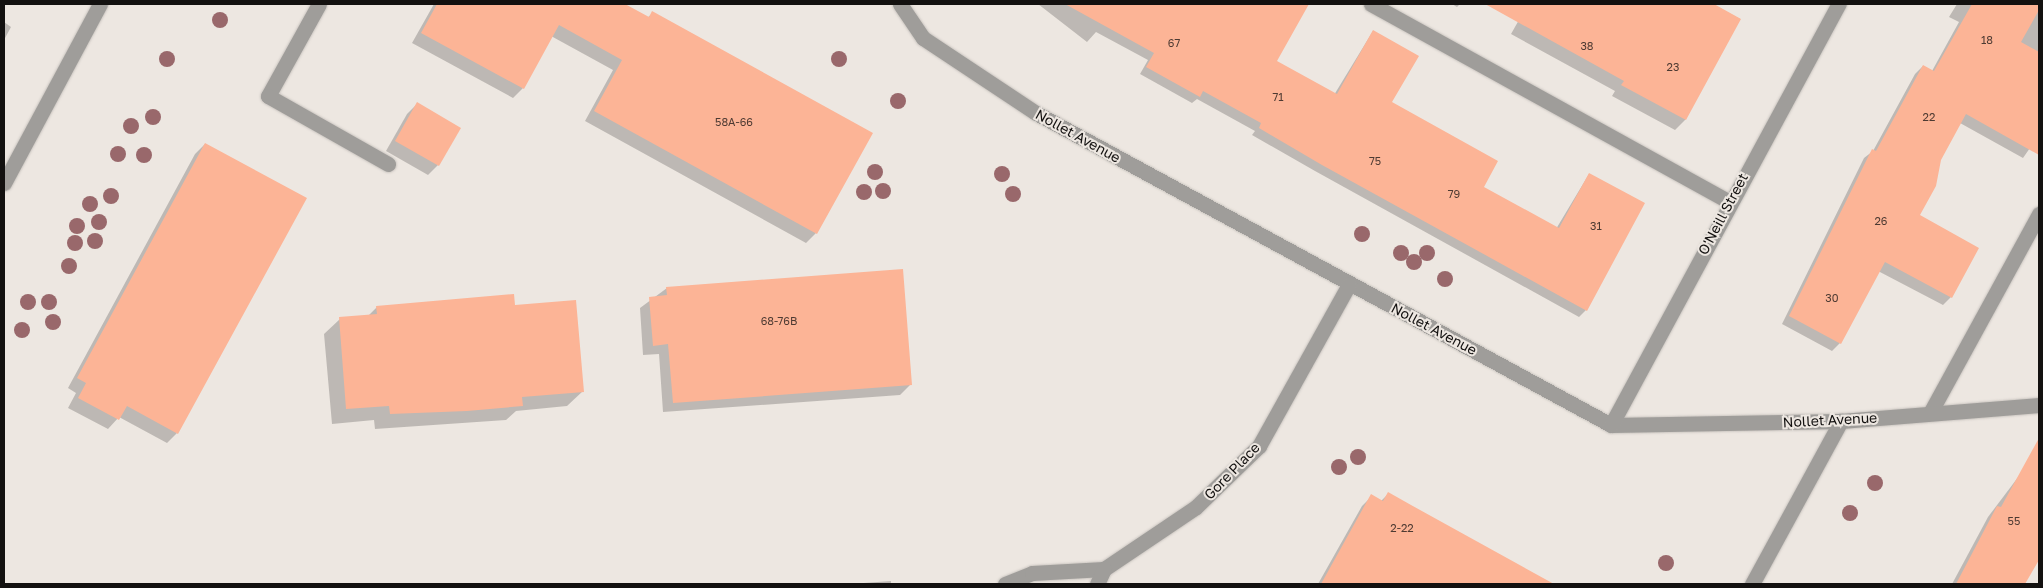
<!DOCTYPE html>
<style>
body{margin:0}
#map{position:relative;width:2043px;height:588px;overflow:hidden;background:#ede7e1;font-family:"Golos Text",sans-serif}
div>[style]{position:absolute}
.shadow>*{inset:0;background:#0003}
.building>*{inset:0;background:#fcb496}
.roads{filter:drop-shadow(0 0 1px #cac5c0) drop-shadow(0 0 1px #cac5c0)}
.lane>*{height:15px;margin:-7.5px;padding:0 7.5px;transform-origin:7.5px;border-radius:7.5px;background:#9f9d9a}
.street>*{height:15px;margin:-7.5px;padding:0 7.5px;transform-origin:7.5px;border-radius:7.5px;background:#9f9d9a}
.trees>*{width:16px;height:16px;margin:-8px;border-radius:50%;background:#99686b}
span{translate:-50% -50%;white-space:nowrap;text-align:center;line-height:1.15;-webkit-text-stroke:4px #ede7e1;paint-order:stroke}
.number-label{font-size:11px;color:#4d3a32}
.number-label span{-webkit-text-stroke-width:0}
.street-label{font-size:14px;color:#131110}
.frame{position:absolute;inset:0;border:5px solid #131110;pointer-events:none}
</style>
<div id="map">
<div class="shadow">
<div style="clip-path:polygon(434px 4px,622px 4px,647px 18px,653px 13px,816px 233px,806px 243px,585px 121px,613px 70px,551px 36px,523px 88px,513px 98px,412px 43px)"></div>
<div style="clip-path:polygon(1038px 4px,1235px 4px,1250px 12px,1255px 4px,1307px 4px,1275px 61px,1334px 95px,1373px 31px,1391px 103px,1482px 187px,1556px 229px,1589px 174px,1643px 203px,1586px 310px,1579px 317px,1315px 171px,1252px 135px,1255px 131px,1197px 99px,1192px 103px,1140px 74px,1148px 60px,1096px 32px,1087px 42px)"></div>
<div style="clip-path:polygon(1452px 4px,1460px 4px,1457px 7px)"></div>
<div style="clip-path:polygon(1528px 4px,1712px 4px,1740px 19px,1685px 120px,1675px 130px,1612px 96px,1615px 91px,1511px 34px)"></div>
<div style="clip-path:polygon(1957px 4px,2039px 4px,2039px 135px,2023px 158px,1960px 123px,1940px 159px,1918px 216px,1951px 297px,1943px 305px,1878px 271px,1840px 343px,1832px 351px,1782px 324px,1864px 158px,1873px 151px,1915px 74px,1923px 66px,1932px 71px,1959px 22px,1949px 17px)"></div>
<div style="clip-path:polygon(4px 22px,11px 27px,4px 40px)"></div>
<div style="clip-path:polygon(417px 104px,438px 165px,428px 175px,386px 151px,407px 114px)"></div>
<div style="clip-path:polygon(205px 144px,177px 433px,167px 443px,119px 417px,108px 429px,68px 408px,76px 393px,68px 388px,195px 154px)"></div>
<div style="clip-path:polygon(667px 288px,910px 385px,900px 395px,663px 412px,659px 354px,643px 355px,640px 308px)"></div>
<div style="clip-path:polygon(513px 306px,583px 391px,567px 406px,516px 411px,506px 420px,375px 429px,374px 420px,332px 424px,324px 334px,340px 319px,368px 316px,377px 307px)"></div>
<div style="clip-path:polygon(2019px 476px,2039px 487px,2039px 556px,2024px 584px,1952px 584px,1988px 517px)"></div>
<div style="clip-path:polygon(1388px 494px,1551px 584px,1318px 584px,1362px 506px,1372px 496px,1381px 501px)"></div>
<div style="clip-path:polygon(891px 581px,891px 584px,850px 584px)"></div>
</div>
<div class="building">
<div style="clip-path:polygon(437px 4px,625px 4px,649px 17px,652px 11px,873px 133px,817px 234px,594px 111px,622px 60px,559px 25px,524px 89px,421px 33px)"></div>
<div style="clip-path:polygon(1065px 4px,1309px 4px,1277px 61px,1337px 94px,1373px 30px,1419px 56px,1392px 102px,1498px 161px,1484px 187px,1559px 228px,1589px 173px,1645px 203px,1587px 311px,1322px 165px,1259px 128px,1261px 123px,1203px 91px,1200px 97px,1146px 67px,1154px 53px)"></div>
<div style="clip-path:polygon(1485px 4px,1714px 4px,1741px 19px,1686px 120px,1621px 85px,1624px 81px)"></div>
<div style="clip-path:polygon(1972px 4px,2039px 4px,2039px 10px,2021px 42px,2039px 52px,2039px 155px,1966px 114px,1941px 160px,1936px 186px,1920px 215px,1979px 248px,1952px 298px,1885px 262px,1841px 344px,1789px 316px,1872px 149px,1876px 151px,1923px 65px,1934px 71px)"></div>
<div style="clip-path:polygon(417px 102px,461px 128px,439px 166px,395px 141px)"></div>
<div style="clip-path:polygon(205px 143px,307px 198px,178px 434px,127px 406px,119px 420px,78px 398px,86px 383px,77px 378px)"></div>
<div style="clip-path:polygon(903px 269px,912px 385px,673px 403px,668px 344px,653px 346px,649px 297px,667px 295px,666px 287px)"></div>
<div style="clip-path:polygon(514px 294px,515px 305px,576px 300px,584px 392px,522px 397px,523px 406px,467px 411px,390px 414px,389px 406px,346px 409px,339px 317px,377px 314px,376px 306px)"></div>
<div style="clip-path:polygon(2039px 438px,2039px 560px,2025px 584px,1956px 584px,1997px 506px,2001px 507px)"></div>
<div style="clip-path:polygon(1388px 492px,1411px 505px,1554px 584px,1321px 584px,1371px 494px,1383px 501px)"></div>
</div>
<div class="roads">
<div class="lane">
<div style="left:319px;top:4px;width:105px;rotate:119deg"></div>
<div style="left:268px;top:96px;width:138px;rotate:29.5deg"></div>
<div style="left:1371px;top:4px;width:409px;rotate:28.9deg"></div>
<div style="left:4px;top:183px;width:203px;rotate:-61.8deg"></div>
<div style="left:1930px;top:413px;width:227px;rotate:-61.3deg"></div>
<div style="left:1752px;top:584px;width:186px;rotate:-61.4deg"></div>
</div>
<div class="street">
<div style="left:900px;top:4px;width:41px;rotate:55.9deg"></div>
<div style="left:923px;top:38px;width:136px;rotate:33.6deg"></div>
<div style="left:1036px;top:113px;width:654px;rotate:28.48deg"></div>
<div style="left:1611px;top:425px;width:230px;rotate:-1deg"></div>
<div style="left:1841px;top:421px;width:199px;rotate:-4.6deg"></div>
<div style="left:1611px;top:425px;width:479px;rotate:-61.6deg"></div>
<div style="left:1005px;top:584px;width:29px;rotate:-22deg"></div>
<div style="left:1032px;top:573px;width:72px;rotate:-3.2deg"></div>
<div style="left:1104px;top:569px;width:111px;rotate:-34deg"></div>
<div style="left:1196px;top:507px;width:88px;rotate:-44.1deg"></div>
<div style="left:1259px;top:446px;width:185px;rotate:-60.9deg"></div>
<div style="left:1097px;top:584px;width:17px;rotate:-65deg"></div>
</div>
</div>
<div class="trees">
<div style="left:220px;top:20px"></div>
<div style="left:167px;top:59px"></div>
<div style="left:839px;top:59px"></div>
<div style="left:898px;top:101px"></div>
<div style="left:153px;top:117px"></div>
<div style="left:131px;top:126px"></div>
<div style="left:118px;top:154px"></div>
<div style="left:144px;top:155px"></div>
<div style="left:875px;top:172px"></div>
<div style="left:1002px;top:174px"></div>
<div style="left:883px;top:191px"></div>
<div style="left:864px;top:192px"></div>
<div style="left:1013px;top:194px"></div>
<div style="left:111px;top:196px"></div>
<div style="left:90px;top:204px"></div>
<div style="left:99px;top:222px"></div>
<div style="left:77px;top:226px"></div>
<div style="left:1362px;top:234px"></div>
<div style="left:95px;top:241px"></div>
<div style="left:75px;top:243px"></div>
<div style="left:1401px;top:253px"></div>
<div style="left:1427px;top:253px"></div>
<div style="left:1414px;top:262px"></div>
<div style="left:69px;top:266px"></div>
<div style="left:1445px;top:279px"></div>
<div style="left:28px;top:302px"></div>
<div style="left:49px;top:302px"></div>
<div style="left:53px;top:322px"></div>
<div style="left:22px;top:330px"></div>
<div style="left:1358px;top:457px"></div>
<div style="left:1339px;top:467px"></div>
<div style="left:1875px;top:483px"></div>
<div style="left:1850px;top:513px"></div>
<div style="left:1666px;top:563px"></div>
</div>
<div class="number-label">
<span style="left:1987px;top:40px">18</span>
<span style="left:1174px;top:43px">67</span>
<span style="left:1587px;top:46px">38</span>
<span style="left:1673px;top:67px">23</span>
<span style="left:1278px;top:97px">71</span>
<span style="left:1929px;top:117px">22</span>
<span style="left:734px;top:122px">58A-66</span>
<span style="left:1375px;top:161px">75</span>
<span style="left:1454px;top:194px">79</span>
<span style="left:1881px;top:221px">26</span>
<span style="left:1596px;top:226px">31</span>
<span style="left:1832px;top:298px">30</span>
<span style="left:779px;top:321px">68-76B</span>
<span style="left:2014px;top:521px">55</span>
<span style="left:1402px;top:528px">2-22</span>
</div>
<div class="street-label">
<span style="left:1078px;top:136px;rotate:29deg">Nollet Avenue</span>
<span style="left:1723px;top:214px;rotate:-62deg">O'Neill Street</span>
<span style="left:1434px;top:329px;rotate:28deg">Nollet Avenue</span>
<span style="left:1830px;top:420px;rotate:-3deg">Nollet Avenue</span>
<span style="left:1232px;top:471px;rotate:-46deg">Gore Place</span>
</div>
<div class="frame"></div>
</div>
